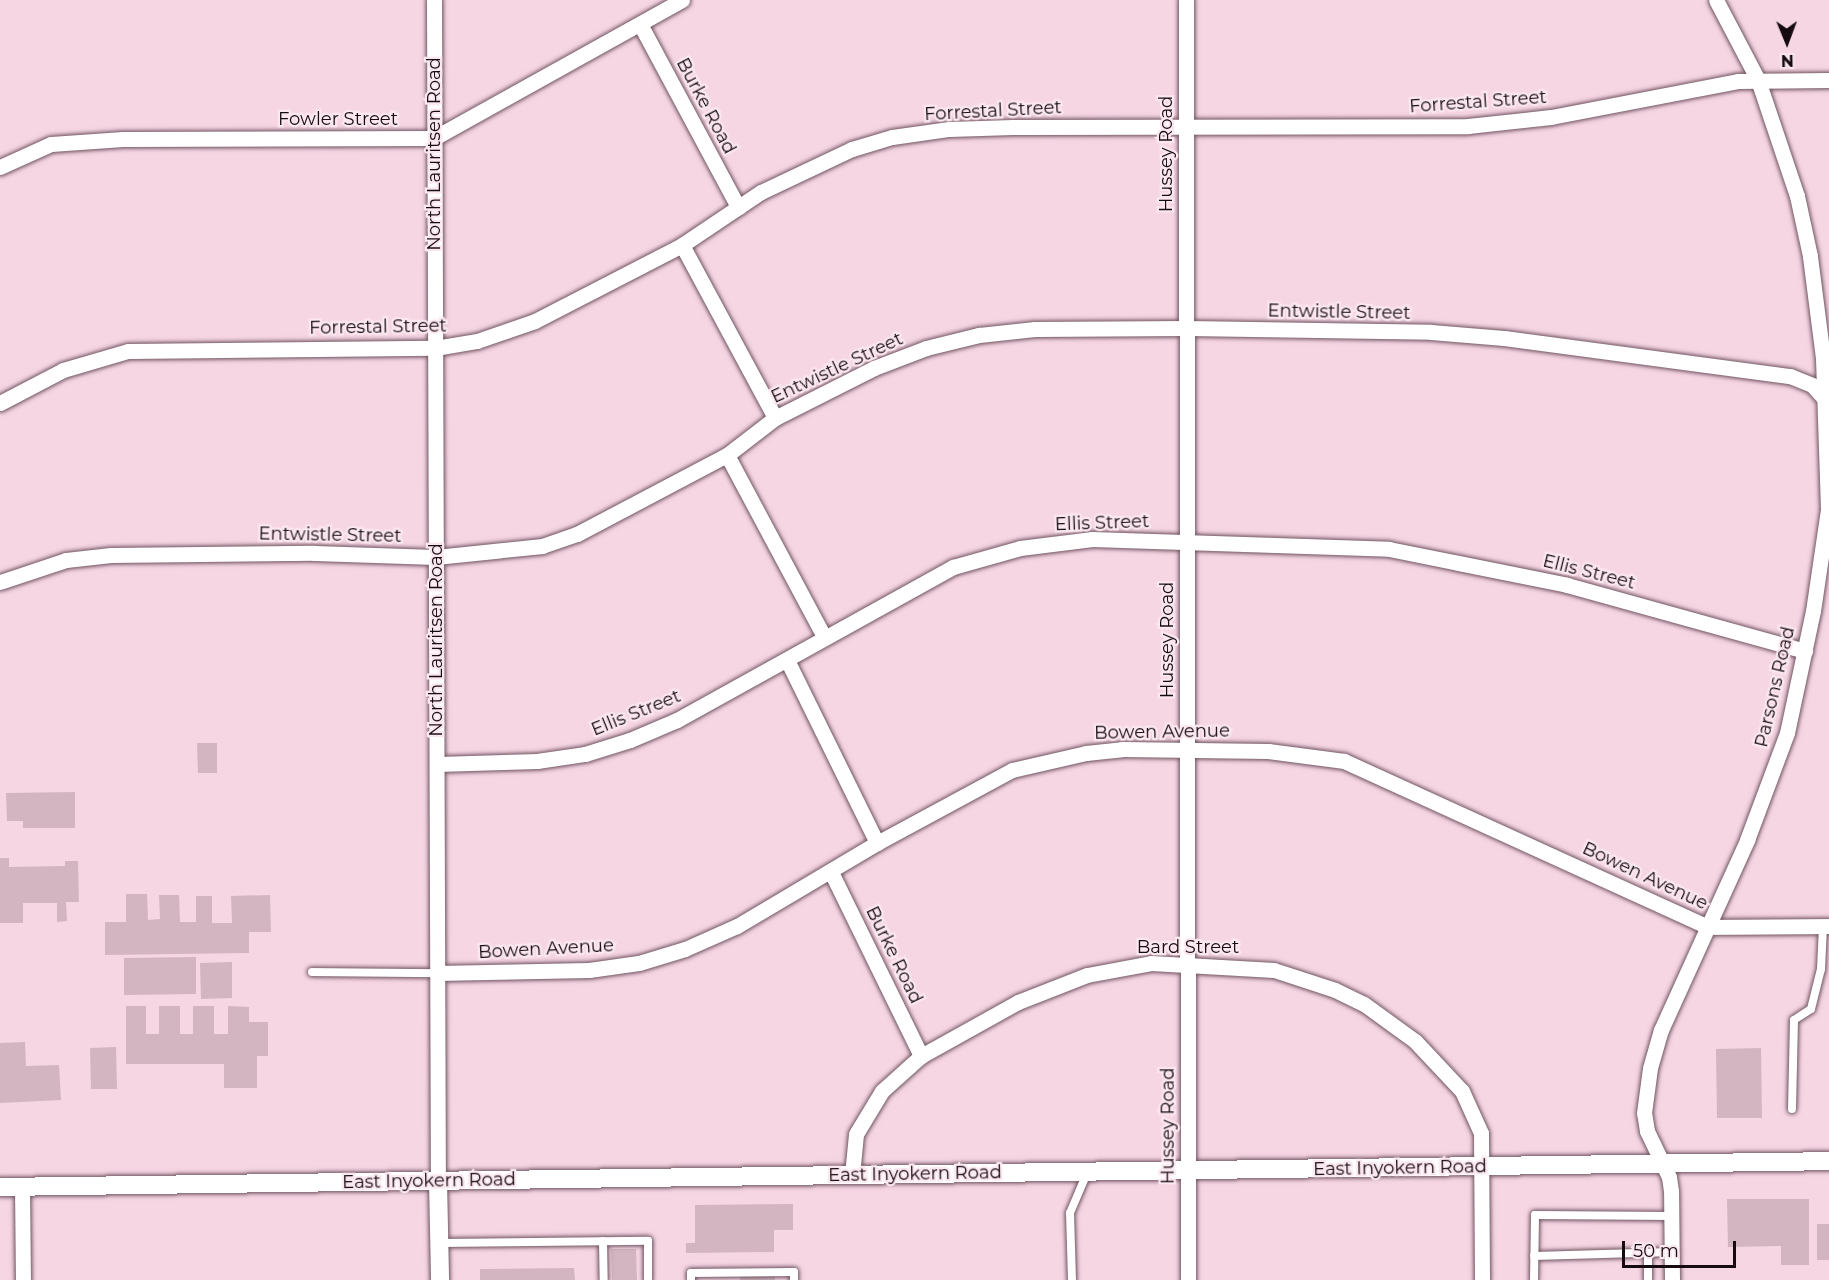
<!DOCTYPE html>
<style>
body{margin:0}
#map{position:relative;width:1829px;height:1280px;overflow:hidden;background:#f7d6e4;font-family:Montserrat,sans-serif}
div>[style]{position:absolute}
.building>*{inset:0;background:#d3b4c1}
.roads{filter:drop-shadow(0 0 2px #705561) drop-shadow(0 0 2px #705561)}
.service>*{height:8px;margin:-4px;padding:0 4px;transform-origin:4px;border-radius:4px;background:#fff}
.minor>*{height:15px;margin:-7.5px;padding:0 7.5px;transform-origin:7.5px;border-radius:7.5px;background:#fff}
.tertiary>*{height:18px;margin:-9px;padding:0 9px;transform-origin:9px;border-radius:9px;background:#fff}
span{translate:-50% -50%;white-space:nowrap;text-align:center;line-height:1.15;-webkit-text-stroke:4.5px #fbe7ef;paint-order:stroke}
.street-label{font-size:18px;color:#160b10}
.north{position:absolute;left:1757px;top:12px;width:60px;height:60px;-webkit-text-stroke:4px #fbe7ef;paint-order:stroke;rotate:179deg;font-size:16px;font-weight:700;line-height:24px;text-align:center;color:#160b10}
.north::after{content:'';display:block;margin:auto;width:21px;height:27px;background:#160b10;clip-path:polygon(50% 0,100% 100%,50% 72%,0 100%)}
.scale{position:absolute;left:1622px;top:1241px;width:114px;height:27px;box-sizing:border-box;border:3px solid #160b10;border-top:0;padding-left:8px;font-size:18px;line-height:21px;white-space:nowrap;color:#160b10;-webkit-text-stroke:4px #fbe7ef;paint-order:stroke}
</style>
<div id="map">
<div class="building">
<div style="clip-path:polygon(197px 743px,217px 743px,217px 773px,198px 773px)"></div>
<div style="clip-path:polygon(75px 792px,75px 828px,23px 828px,23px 821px,7px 821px,6px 793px)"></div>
<div style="clip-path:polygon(0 858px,9px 858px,9px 867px,65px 866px,65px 861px,78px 861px,79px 902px,66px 902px,67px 921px,57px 922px,57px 903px,23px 903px,23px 923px,0 923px)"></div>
<div style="clip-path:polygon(126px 894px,147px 894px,148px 920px,160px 919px,159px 895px,179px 895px,180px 922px,196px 922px,196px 896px,212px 896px,212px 923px,232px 923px,231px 896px,270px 895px,271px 932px,249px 932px,249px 953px,105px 955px,105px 922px,126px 922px)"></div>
<div style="clip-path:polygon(196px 957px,196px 994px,124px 995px,124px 958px)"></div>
<div style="clip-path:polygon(232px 962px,232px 998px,201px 999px,200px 963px)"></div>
<div style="clip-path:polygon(126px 1006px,146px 1006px,146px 1034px,159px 1034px,159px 1006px,180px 1006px,180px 1034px,193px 1034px,193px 1006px,214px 1006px,214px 1034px,228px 1034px,228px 1006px,249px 1007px,249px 1022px,268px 1022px,268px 1056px,257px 1056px,257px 1088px,224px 1088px,224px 1064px,126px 1064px)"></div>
<div style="clip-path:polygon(25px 1042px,26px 1066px,59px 1065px,61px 1100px,0 1103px,0 1043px)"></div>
<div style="clip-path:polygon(116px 1047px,117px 1089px,91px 1089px,90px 1048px)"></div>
<div style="clip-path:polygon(1761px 1048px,1762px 1118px,1717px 1118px,1716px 1049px)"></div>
<div style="clip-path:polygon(1727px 1199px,1809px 1199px,1809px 1265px,1781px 1265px,1781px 1246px,1728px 1247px)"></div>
<div style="clip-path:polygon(793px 1204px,793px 1230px,774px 1230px,774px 1252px,686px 1253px,686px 1243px,695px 1243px,695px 1205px)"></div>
<div style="clip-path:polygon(1817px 1224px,1829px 1224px,1829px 1260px,1817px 1260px)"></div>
<div style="clip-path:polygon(611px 1249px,636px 1249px,637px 1280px,612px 1280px)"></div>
<div style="clip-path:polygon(574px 1268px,575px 1280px,480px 1280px,480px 1269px)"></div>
<div style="clip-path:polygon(775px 1276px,775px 1280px,740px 1280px,740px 1277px)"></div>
</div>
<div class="roads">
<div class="service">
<div style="left:312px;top:972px;width:125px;rotate:0.5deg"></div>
<div style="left:1792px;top:1109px;width:89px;rotate:-88.7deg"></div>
<div style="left:1794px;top:1020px;width:20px;rotate:-33deg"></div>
<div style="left:1811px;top:1009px;width:41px;rotate:-76deg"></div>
<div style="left:1821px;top:969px;width:43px;rotate:-87.3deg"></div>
<div style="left:603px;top:1241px;width:39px;rotate:89deg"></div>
<div style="left:441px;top:1243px;width:207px;rotate:-0.6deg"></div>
<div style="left:648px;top:1241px;width:39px;rotate:90deg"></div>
<div style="left:1534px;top:1256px;width:138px;rotate:-1.7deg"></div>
<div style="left:691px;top:1280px;width:7px;rotate:-90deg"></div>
<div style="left:691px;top:1273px;width:103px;rotate:-0.6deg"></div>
<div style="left:794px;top:1272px;width:8px;rotate:90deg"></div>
<div style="left:1072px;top:1280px;width:67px;rotate:-91.7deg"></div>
<div style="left:1070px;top:1213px;width:43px;rotate:-67deg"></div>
<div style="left:1534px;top:1280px;width:65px;rotate:-89.1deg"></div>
<div style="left:1535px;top:1215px;width:137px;rotate:0.4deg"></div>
<div style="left:1648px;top:1280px;width:27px;rotate:-90deg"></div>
</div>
<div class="minor">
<div style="left:434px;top:0;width:1181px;rotate:89.81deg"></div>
<div style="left:1186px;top:0;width:1280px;rotate:89.91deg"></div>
<div style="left:640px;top:24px;width:208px;rotate:61.8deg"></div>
<div style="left:0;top:167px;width:56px;rotate:-24.3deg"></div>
<div style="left:51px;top:144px;width:72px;rotate:-4deg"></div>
<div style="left:123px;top:139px;width:311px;rotate:-0.2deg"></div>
<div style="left:434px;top:138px;width:284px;rotate:-29.1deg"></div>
<div style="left:682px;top:245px;width:196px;rotate:61.7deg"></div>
<div style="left:0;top:403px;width:71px;rotate:-27.6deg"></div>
<div style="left:63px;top:370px;width:68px;rotate:-16.3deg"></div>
<div style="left:128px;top:351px;width:307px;rotate:-0.6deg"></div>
<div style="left:435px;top:348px;width:43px;rotate:-9.5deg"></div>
<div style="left:477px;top:341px;width:61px;rotate:-19deg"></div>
<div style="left:535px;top:321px;width:165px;rotate:-27.3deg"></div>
<div style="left:682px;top:245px;width:95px;rotate:-33.9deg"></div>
<div style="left:761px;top:192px;width:101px;rotate:-25.3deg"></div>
<div style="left:852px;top:149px;width:42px;rotate:-16.7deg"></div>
<div style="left:892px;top:137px;width:58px;rotate:-8deg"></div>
<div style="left:949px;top:129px;width:64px;rotate:-1.8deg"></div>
<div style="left:1013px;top:127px;width:455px;rotate:-0.1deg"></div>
<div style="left:1468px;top:126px;width:83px;rotate:-6.2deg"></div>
<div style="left:1551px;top:117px;width:190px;rotate:-10.9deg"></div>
<div style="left:1738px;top:81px;width:91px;rotate:-0.6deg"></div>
<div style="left:727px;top:455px;width:206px;rotate:61.9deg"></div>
<div style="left:0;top:582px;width:70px;rotate:-18.4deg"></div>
<div style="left:66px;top:560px;width:45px;rotate:-6.3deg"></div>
<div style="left:111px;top:555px;width:203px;rotate:-0.6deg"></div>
<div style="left:314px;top:553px;width:122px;rotate:1.9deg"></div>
<div style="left:436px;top:557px;width:107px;rotate:-5.9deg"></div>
<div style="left:542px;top:546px;width:37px;rotate:-19deg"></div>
<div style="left:577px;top:534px;width:170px;rotate:-27.8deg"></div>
<div style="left:727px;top:455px;width:61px;rotate:-37.6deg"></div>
<div style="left:775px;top:418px;width:111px;rotate:-26.8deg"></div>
<div style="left:874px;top:368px;width:56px;rotate:-21deg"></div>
<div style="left:926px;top:348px;width:55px;rotate:-13.8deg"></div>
<div style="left:979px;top:335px;width:56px;rotate:-6.1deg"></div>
<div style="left:1035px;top:329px;width:152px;rotate:-0.4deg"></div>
<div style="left:1187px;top:328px;width:244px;rotate:0.9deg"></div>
<div style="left:1431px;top:332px;width:73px;rotate:4.7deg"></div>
<div style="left:1504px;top:338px;width:289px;rotate:7.6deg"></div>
<div style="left:1790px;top:376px;width:24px;rotate:22deg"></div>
<div style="left:1812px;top:385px;width:25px;rotate:48deg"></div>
<div style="left:787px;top:660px;width:204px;rotate:63.8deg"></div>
<div style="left:437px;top:764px;width:100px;rotate:-1.7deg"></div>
<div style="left:537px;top:761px;width:49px;rotate:-8.3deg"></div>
<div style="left:585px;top:754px;width:47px;rotate:-17.3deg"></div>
<div style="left:630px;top:740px;width:51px;rotate:-23.1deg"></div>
<div style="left:677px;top:720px;width:316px;rotate:-29deg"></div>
<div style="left:953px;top:567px;width:70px;rotate:-15.8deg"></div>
<div style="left:1020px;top:548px;width:73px;rotate:-7.1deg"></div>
<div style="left:1092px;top:539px;width:297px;rotate:1.9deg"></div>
<div style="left:1389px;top:549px;width:182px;rotate:11.4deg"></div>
<div style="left:1567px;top:585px;width:247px;rotate:15.5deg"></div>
<div style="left:831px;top:872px;width:205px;rotate:63.9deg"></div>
<div style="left:437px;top:973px;width:152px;rotate:-1.1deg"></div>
<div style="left:589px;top:970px;width:50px;rotate:-8deg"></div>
<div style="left:639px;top:963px;width:48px;rotate:-16.9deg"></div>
<div style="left:685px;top:949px;width:57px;rotate:-23.9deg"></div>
<div style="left:737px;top:926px;width:163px;rotate:-30.7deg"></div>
<div style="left:877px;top:843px;width:153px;rotate:-28.4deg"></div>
<div style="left:1012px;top:770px;width:76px;rotate:-12.9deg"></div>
<div style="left:1086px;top:753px;width:36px;rotate:-6deg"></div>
<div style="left:1122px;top:749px;width:146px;rotate:0.8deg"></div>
<div style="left:1268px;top:751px;width:77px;rotate:7.5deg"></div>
<div style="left:1344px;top:761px;width:400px;rotate:24.5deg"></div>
<div style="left:1708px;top:927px;width:121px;rotate:-0.5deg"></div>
<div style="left:852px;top:1175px;width:41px;rotate:-84.4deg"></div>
<div style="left:856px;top:1134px;width:50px;rotate:-58.8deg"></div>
<div style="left:882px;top:1091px;width:52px;rotate:-41.9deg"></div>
<div style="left:921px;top:1056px;width:111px;rotate:-29.1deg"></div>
<div style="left:1018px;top:1002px;width:74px;rotate:-21.4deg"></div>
<div style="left:1087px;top:975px;width:65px;rotate:-10.6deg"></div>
<div style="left:1151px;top:963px;width:123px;rotate:3.3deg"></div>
<div style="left:1274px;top:970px;width:64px;rotate:18.2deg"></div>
<div style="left:1335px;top:990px;width:32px;rotate:26deg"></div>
<div style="left:1364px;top:1004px;width:63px;rotate:36deg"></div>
<div style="left:1415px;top:1041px;width:69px;rotate:46.8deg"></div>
<div style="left:1462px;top:1091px;width:46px;rotate:65.7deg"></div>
<div style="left:1481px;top:1133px;width:147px;rotate:89.6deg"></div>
<div style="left:22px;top:1187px;width:93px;rotate:89.4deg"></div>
<div style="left:1672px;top:1280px;width:89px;rotate:-90.6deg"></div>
<div style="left:1671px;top:1191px;width:14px;rotate:-98deg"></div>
<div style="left:1669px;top:1177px;width:51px;rotate:-115.6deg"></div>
<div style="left:1647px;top:1131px;width:18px;rotate:-99deg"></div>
<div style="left:1644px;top:1113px;width:45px;rotate:-82.4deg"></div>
<div style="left:1650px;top:1068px;width:40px;rotate:-74deg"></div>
<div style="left:1661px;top:1030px;width:209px;rotate:-65.6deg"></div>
<div style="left:1747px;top:840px;width:114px;rotate:-69.5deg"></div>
<div style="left:1787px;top:733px;width:125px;rotate:-78deg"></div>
<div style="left:1813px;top:611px;width:103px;rotate:-81.6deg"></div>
<div style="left:1828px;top:509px;width:151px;rotate:-91.9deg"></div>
<div style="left:1823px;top:358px;width:103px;rotate:-97.3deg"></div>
<div style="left:1810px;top:256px;width:61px;rotate:-102.2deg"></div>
<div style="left:1797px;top:196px;width:122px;rotate:-108.6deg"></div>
<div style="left:1758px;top:80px;width:90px;rotate:-117.7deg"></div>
</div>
<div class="tertiary">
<div style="left:438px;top:1181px;width:99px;rotate:88.8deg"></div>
<div style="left:0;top:1187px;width:1829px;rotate:-0.81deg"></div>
</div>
</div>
<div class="street-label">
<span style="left:1478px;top:102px;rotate:-4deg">Forrestal Street</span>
<span style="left:706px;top:106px;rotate:62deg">Burke Road</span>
<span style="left:993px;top:111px;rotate:-3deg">Forrestal Street</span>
<span style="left:338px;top:119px">Fowler Street</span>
<span style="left:434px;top:154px;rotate:-90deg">North Lauritsen Road</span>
<span style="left:1166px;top:154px;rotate:-90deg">Hussey Road</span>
<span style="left:1339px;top:312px;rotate:1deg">Entwistle Street</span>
<span style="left:378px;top:327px;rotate:-1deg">Forrestal Street</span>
<span style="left:837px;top:368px;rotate:-25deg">Entwistle Street</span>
<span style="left:1102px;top:523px;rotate:-2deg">Ellis Street</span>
<span style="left:330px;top:535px;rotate:1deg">Entwistle Street</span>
<span style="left:1589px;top:572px;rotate:14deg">Ellis Street</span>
<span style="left:436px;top:640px;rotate:-90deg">North Lauritsen Road</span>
<span style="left:1167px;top:640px;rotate:-90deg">Hussey Road</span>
<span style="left:1775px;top:687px;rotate:-77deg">Parsons Road</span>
<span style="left:636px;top:713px;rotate:-22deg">Ellis Street</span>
<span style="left:1162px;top:732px;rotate:-1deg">Bowen Avenue</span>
<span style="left:1645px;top:876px;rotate:25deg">Bowen Avenue</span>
<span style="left:1188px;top:947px">Bard Street</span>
<span style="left:546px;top:949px;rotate:-3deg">Bowen Avenue</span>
<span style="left:894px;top:955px;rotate:64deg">Burke Road</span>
<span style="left:1168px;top:1126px;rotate:-90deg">Hussey Road</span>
<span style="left:1400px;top:1168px;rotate:-1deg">East Inyokern Road</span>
<span style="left:915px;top:1174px;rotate:-1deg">East Inyokern Road</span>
<span style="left:429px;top:1181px;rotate:-1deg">East Inyokern Road</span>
</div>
<div class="north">N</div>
<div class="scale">50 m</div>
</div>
